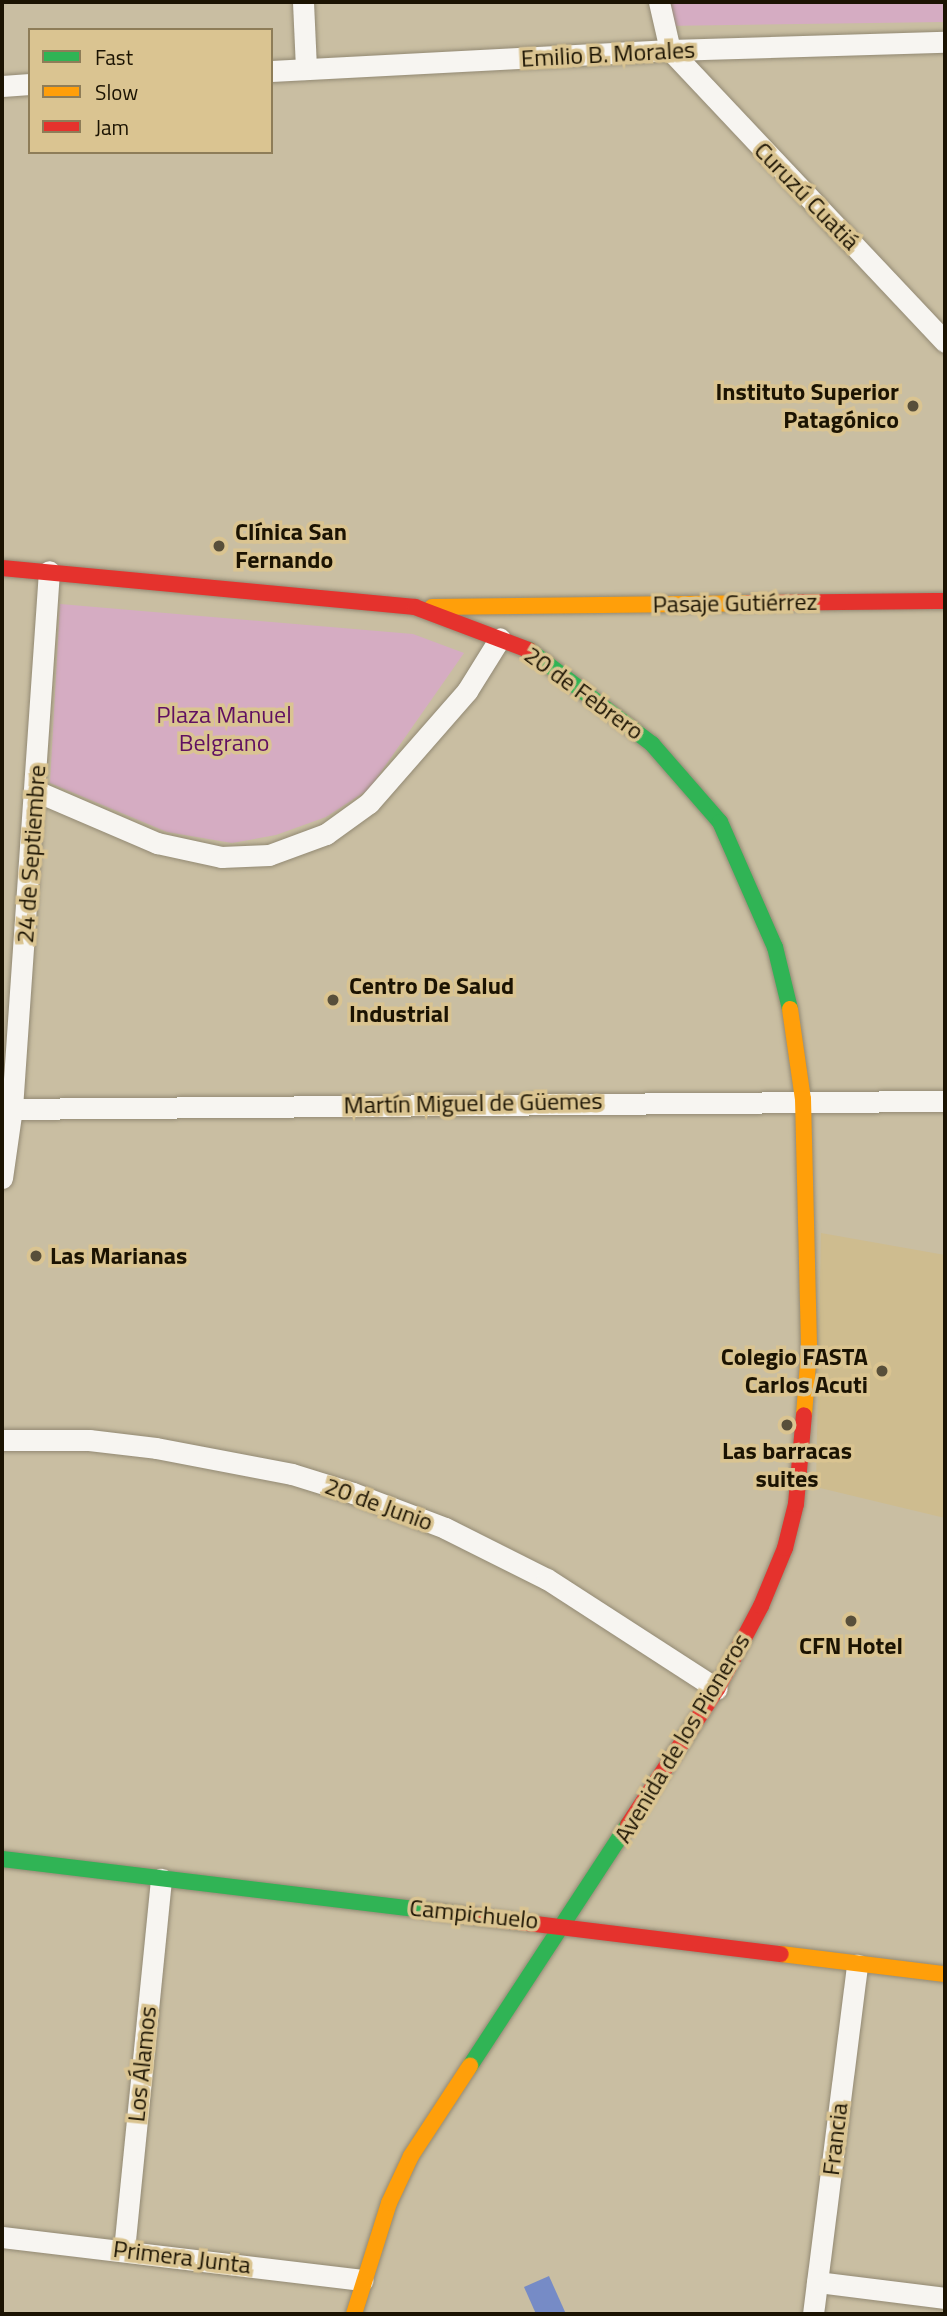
<!DOCTYPE html>
<meta charset="utf-8">
<style>
body{margin:0}
#map{position:relative;width:947px;height:2316px;overflow:hidden;background:#c9bea2;font-family:"Titillium Web",sans-serif}
div>[style]{position:absolute}
.built>*{inset:0;background:#cebc8f}
.green>*{inset:0;background:#d5acc2}
.water>*{inset:0;background:#768bc6}
.roads{filter:drop-shadow(0 0 2px #928973) drop-shadow(0 0 2px #928973)}
.street>*{height:21px;margin:-10.5px;padding:0 10.5px;transform-origin:10.5px;border-radius:10.5px;background:#f7f5f1}
.fast>*{height:16px;margin:-8px;padding:0 8px;transform-origin:8px;border-radius:8px;background:#30b455}
.slow>*{height:16px;margin:-8px;padding:0 8px;transform-origin:8px;border-radius:8px;background:#ff9f0a}
.jam>*{height:16px;margin:-8px;padding:0 8px;transform-origin:8px;border-radius:8px;background:#e5322d}
.dots>*{width:19px;height:19px;translate:-50% -50%;box-sizing:border-box;border:4px solid #dac491;border-radius:50%}
span{translate:-50% -50%;white-space:nowrap;text-align:center;line-height:1.15;-webkit-text-stroke:7px #dac491;paint-order:stroke}
.street-label{font-size:24px;color:#1b1302}
.poi-label{font-size:24px;color:#1b1302;font-weight:700}
.right{translate:-100% -50%;text-align:right}
.left{translate:0 -50%;text-align:left}
.park-label{font-size:24px;color:#601061}
.frame{position:absolute;inset:0;border:4px solid #1b1302;pointer-events:none}
.legend{position:absolute;left:28px;top:28px;width:245px;height:126px;box-sizing:border-box;background:#dac491;border:2px solid #8e7d58;margin:0;padding:9px 12px;list-style:none;font-size:21px;color:#1b1302}
.legend li{display:flex;align-items:center;gap:14px;height:35px}
.legend b{width:35px;border:2px solid #8e7d58}
</style>
<div id="map">
<div class="built">
<div style="clip-path:polygon(821px 1233px,945px 1255px,945px 1518px,816px 1487px)"></div>
</div>
<div class="green">
<div style="clip-path:polygon(659px 2px,945px 2px,945px 22px,662px 26px)"></div>
<div style="clip-path:polygon(60px 604px,413px 634px,464px 653px,369px 789px,326px 817px,276px 835px,232px 843px,167px 832px,50px 783px)"></div>
</div>
<div class="water">
<div style="clip-path:polygon(549px 2276px,566px 2314px,536px 2314px,524px 2287px)"></div>
</div>
<div class="roads">
<div class="street">
<div style="left:303px;top:2px;width:67px;rotate:87.4deg"></div>
<div style="left:659px;top:2px;width:49px;rotate:77.1deg"></div>
<div style="left:670px;top:50px;width:401px;rotate:46.7deg"></div>
<div style="left:271px;top:71px;width:400px;rotate:-3deg"></div>
<div style="left:670px;top:50px;width:275px;rotate:-1.7deg"></div>
<div style="left:2px;top:86px;width:28px;rotate:-4deg"></div>
<div style="left:36px;top:791px;width:132px;rotate:23.3deg"></div>
<div style="left:157px;top:843px;width:66px;rotate:12.3deg"></div>
<div style="left:221px;top:857px;width:48px;rotate:-2.4deg"></div>
<div style="left:269px;top:855px;width:61px;rotate:-20.2deg"></div>
<div style="left:326px;top:834px;width:53px;rotate:-35.8deg"></div>
<div style="left:369px;top:803px;width:149px;rotate:-48.8deg"></div>
<div style="left:467px;top:691px;width:62px;rotate:-58.1deg"></div>
<div style="left:2px;top:1109px;width:943px;rotate:-0.49deg"></div>
<div style="left:2px;top:1178px;width:71px;rotate:-81.9deg"></div>
<div style="left:12px;top:1108px;width:538px;rotate:-86.06deg"></div>
<div style="left:2px;top:1440px;width:87px"></div>
<div style="left:89px;top:1440px;width:67px;rotate:6.8deg"></div>
<div style="left:156px;top:1448px;width:138px;rotate:10.8deg"></div>
<div style="left:292px;top:1474px;width:64px;rotate:17.3deg"></div>
<div style="left:353px;top:1493px;width:98px;rotate:20.8deg"></div>
<div style="left:445px;top:1528px;width:114px;rotate:26.6deg"></div>
<div style="left:547px;top:1579px;width:202px;rotate:32.9deg"></div>
<div style="left:2px;top:2237px;width:363px;rotate:6.8deg"></div>
<div style="left:124px;top:2250px;width:373px;rotate:-84.3deg"></div>
<div style="left:817px;top:2282px;width:129px;rotate:7.1deg"></div>
<div style="left:813px;top:2314px;width:352px;rotate:-82.8deg"></div>
</div>
<div class="fast">
<div style="left:529px;top:650px;width:155px;rotate:37.4deg"></div>
<div style="left:652px;top:744px;width:103px;rotate:48.9deg"></div>
<div style="left:720px;top:822px;width:137px;rotate:66.3deg"></div>
<div style="left:775px;top:947px;width:64px;rotate:76.4deg"></div>
<div style="left:2px;top:1859px;width:463px;rotate:6.9deg"></div>
<div style="left:470px;top:2066px;width:288px;rotate:-56.8deg"></div>
</div>
<div class="slow">
<div style="left:432px;top:607px;width:317px;rotate:-0.7deg"></div>
<div style="left:790px;top:1009px;width:91px;rotate:81.8deg"></div>
<div style="left:803px;top:1099px;width:251px;rotate:88.6deg"></div>
<div style="left:809px;top:1350px;width:65px;rotate:94.4deg"></div>
<div style="left:781px;top:1954px;width:165px;rotate:7deg"></div>
<div style="left:354px;top:2314px;width:116px;rotate:-72.5deg"></div>
<div style="left:389px;top:2203px;width:52px;rotate:-64.9deg"></div>
<div style="left:411px;top:2156px;width:108px;rotate:-56.8deg"></div>
</div>
<div class="jam">
<div style="left:2px;top:568px;width:415px;rotate:5.4deg"></div>
<div style="left:415px;top:607px;width:122px;rotate:20.7deg"></div>
<div style="left:749px;top:603px;width:196px;rotate:-0.6deg"></div>
<div style="left:628px;top:1825px;width:163px;rotate:-56.8deg"></div>
<div style="left:717px;top:1689px;width:94px;rotate:-62.1deg"></div>
<div style="left:761px;top:1606px;width:63px;rotate:-67.5deg"></div>
<div style="left:785px;top:1548px;width:45px;rotate:-76deg"></div>
<div style="left:796px;top:1504px;width:89px;rotate:-84.9deg"></div>
<div style="left:462px;top:1915px;width:321px;rotate:7deg"></div>
</div>
</div>
<div class="dots">
<div style="left:913px;top:406px;background:#584f3a"></div>
<div style="left:219px;top:546px;background:#584f3a"></div>
<div style="left:333px;top:1000px;background:#584f3a"></div>
<div style="left:36px;top:1256px;background:#584f3a"></div>
<div style="left:882px;top:1371px;background:#584f3a"></div>
<div style="left:787px;top:1425px;background:#584f3a"></div>
<div style="left:851px;top:1621px;background:#584f3a"></div>
</div>
<div class="street-label">
<span style="left:608px;top:54px;rotate:-3deg">Emilio B. Morales</span>
<span style="left:807px;top:196px;rotate:46deg">Curuzú Cuatiá</span>
<span style="left:735px;top:603px;rotate:-1deg">Pasaje Gutiérrez</span>
<span style="left:584px;top:693px;rotate:36deg">20 de Febrero</span>
<span style="left:31px;top:854px;rotate:-86deg">24 de Septiembre</span>
<span style="left:473px;top:1103px;rotate:-1deg">Martín Miguel de Güemes</span>
<span style="left:379px;top:1504px;rotate:20deg">20 de Junio</span>
<span style="left:682px;top:1738px;rotate:-59deg">Avenida de los Pioneros</span>
<span style="left:474px;top:1914px;rotate:6deg">Campichuelo</span>
<span style="left:142px;top:2064px;rotate:-84deg">Los Álamos</span>
<span style="left:835px;top:2139px;rotate:-83deg">Francia</span>
<span style="left:182px;top:2257px;rotate:7deg">Primera Junta</span>
</div>
<div class="poi-label">
<span class="right" style="left:899px;top:406px">Instituto Superior<br>Patagónico</span>
<span class="left" style="left:235px;top:546px">Clínica San<br>Fernando</span>
<span class="left" style="left:349px;top:1000px">Centro De Salud<br>Industrial</span>
<span class="left" style="left:50px;top:1256px">Las Marianas</span>
<span class="right" style="left:868px;top:1371px">Colegio FASTA<br>Carlos Acuti</span>
<span style="left:787px;top:1465px">Las barracas<br>suites</span>
<span style="left:851px;top:1646px">CFN Hotel</span>
</div>
<div class="park-label">
<span style="left:224px;top:729px">Plaza Manuel<br>Belgrano</span>
</div>
<div class="frame"></div>
<ul class="legend">
<li><b style="height:9px;background:#30b455"></b>Fast</li>
<li><b style="height:9px;background:#ff9f0a"></b>Slow</li>
<li><b style="height:9px;background:#e5322d"></b>Jam</li>
</ul>
</div>
